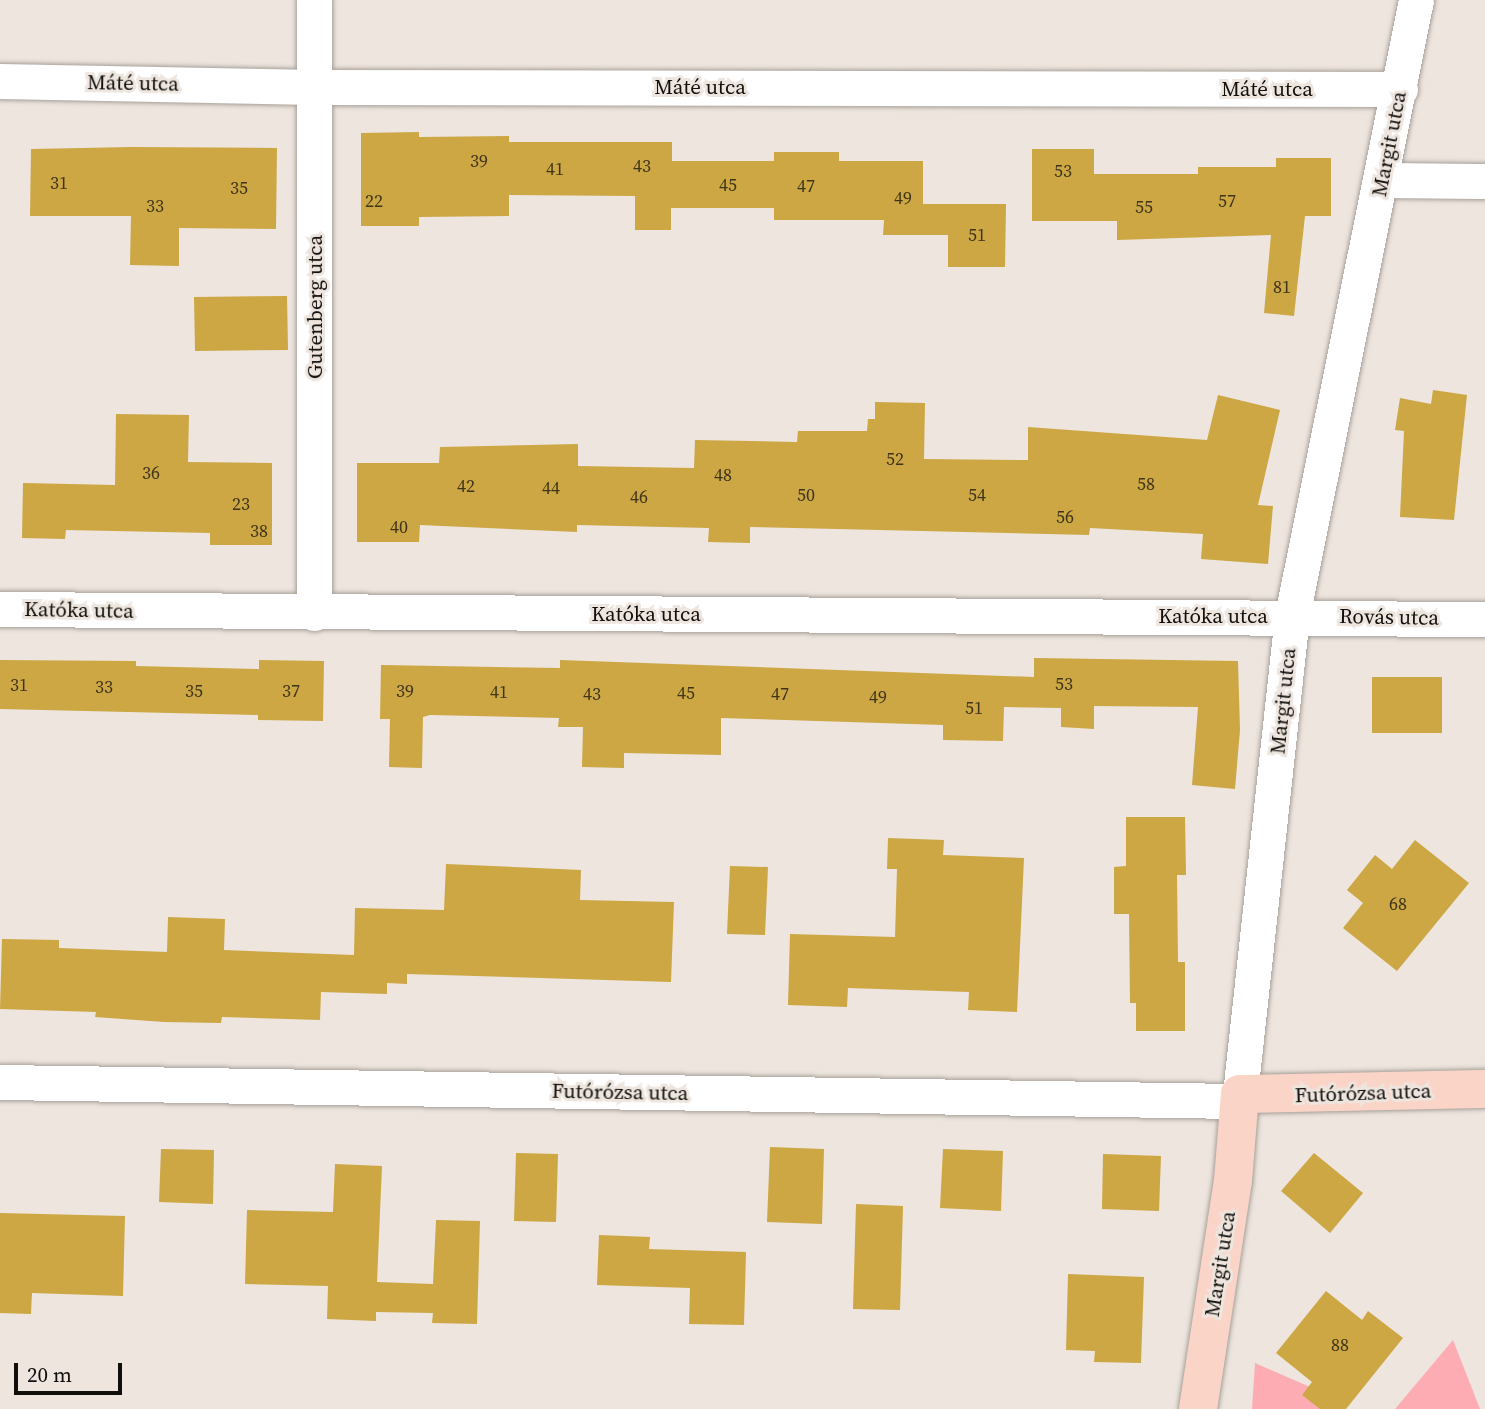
<!DOCTYPE html>
<meta charset="utf-8">
<style>
body{margin:0}
#map{position:relative;width:1485px;height:1409px;overflow:hidden;background:#ede5de;font-family:"Source Serif 4",serif}
div>[style]{position:absolute}
.green>*{inset:0;background:#fdacb4}
.building>*{inset:0;background:#cca744}
.roads{filter:drop-shadow(0 0 2px #a8a19a) drop-shadow(0 0 2px #a8a19a)}
.street>*{height:35px;margin:-17.5px;padding:0 17.5px;transform-origin:17.5px;border-radius:17.5px;background:#fff}
.secondary>*{height:38px;margin:-19px;padding:0 19px;transform-origin:19px;border-radius:19px;background:#fbd4c8}
span{translate:-50% -50%;white-space:nowrap;text-align:center;line-height:1.15;-webkit-text-stroke:6px #ede5de;paint-order:stroke}
.number-label{font-size:18px;color:#40351a}
.number-label span{-webkit-text-stroke-width:0}
.street-label{font-size:21px;color:#110f0c}
.scale{position:absolute;left:14px;top:1363px;width:108px;height:32px;box-sizing:border-box;border:4px solid #110f0c;border-top:0;padding-left:9px;font-size:21px;line-height:24px;white-space:nowrap;color:#110f0c;-webkit-text-stroke:5px #ede5de;paint-order:stroke}
</style>
<div id="map">
<div class="green">
<div style="clip-path:polygon(1453px 1340px,1480px 1409px,1395px 1409px)"></div>
<div style="clip-path:polygon(1255px 1363px,1317px 1390px,1344px 1409px,1252px 1409px)"></div>
</div>
<div class="building">
<div style="clip-path:polygon(419px 132px,419px 137px,509px 136px,509px 142px,672px 142px,672px 161px,774px 161px,774px 152px,839px 152px,839px 161px,923px 161px,923px 204px,1006px 204px,1005px 267px,948px 267px,948px 235px,883px 235px,884px 220px,774px 220px,774px 208px,671px 208px,671px 230px,635px 230px,635px 196px,509px 195px,509px 216px,419px 217px,419px 226px,361px 226px,361px 133px)"></div>
<div style="clip-path:polygon(132px 147px,277px 148px,276px 229px,179px 228px,179px 266px,130px 265px,131px 216px,30px 216px,31px 149px)"></div>
<div style="clip-path:polygon(1032px 149px,1094px 149px,1094px 174px,1198px 174px,1198px 167px,1276px 167px,1276px 158px,1331px 158px,1331px 216px,1305px 216px,1294px 316px,1264px 313px,1271px 235px,1117px 240px,1117px 221px,1032px 221px)"></div>
<div style="clip-path:polygon(287px 296px,288px 350px,195px 351px,194px 297px)"></div>
<div style="clip-path:polygon(1433px 390px,1467px 395px,1454px 520px,1400px 517px,1404px 431px,1395px 430px,1400px 398px,1431px 404px)"></div>
<div style="clip-path:polygon(1218px 395px,1280px 410px,1258px 505px,1273px 506px,1268px 564px,1201px 559px,1203px 534px,1090px 528px,1089px 535px,750px 527px,750px 543px,708px 542px,709px 528px,577px 525px,577px 532px,420px 525px,419px 542px,357px 542px,357px 463px,439px 463px,440px 447px,578px 444px,578px 466px,694px 468px,695px 440px,797px 442px,798px 431px,867px 431px,868px 419px,875px 419px,875px 402px,925px 403px,924px 459px,1028px 460px,1028px 427px,1207px 440px)"></div>
<div style="clip-path:polygon(116px 414px,189px 415px,188px 462px,272px 463px,272px 545px,210px 545px,210px 533px,66px 530px,65px 539px,22px 538px,23px 483px,115px 485px)"></div>
<div style="clip-path:polygon(1034px 658px,1238px 661px,1240px 730px,1235px 789px,1192px 785px,1198px 707px,1094px 706px,1094px 729px,1061px 727px,1061px 708px,1004px 707px,1003px 741px,943px 740px,943px 725px,721px 718px,721px 755px,624px 753px,624px 768px,582px 767px,583px 727px,558px 727px,559px 718px,430px 715px,423px 717px,422px 768px,389px 767px,390px 719px,380px 719px,381px 665px,560px 668px,560px 660px,1034px 677px)"></div>
<div style="clip-path:polygon(0 660px,136px 661px,136px 666px,259px 669px,259px 660px,324px 661px,323px 721px,258px 720px,258px 715px,0 709px)"></div>
<div style="clip-path:polygon(1372px 677px,1442px 677px,1442px 733px,1372px 733px)"></div>
<div style="clip-path:polygon(1126px 817px,1185px 817px,1186px 875px,1177px 875px,1178px 962px,1185px 962px,1185px 1031px,1136px 1031px,1136px 1003px,1130px 1003px,1129px 914px,1114px 914px,1114px 867px,1126px 866px)"></div>
<div style="clip-path:polygon(888px 838px,944px 840px,943px 855px,1024px 858px,1017px 1012px,968px 1010px,969px 992px,848px 988px,847px 1007px,788px 1005px,790px 934px,895px 937px,897px 869px,887px 869px)"></div>
<div style="clip-path:polygon(1415px 840px,1469px 883px,1397px 971px,1343px 928px,1363px 903px,1347px 890px,1375px 855px,1392px 869px)"></div>
<div style="clip-path:polygon(446px 864px,581px 870px,580px 900px,674px 902px,671px 982px,407px 974px,407px 984px,387px 983px,387px 994px,321px 992px,320px 1020px,222px 1017px,221px 1023px,164px 1022px,95px 1017px,96px 1012px,0 1009px,2px 939px,59px 940px,59px 948px,167px 952px,168px 917px,225px 919px,224px 950px,354px 955px,355px 908px,444px 910px)"></div>
<div style="clip-path:polygon(730px 866px,768px 867px,765px 935px,727px 934px)"></div>
<div style="clip-path:polygon(770px 1147px,824px 1149px,822px 1224px,767px 1222px)"></div>
<div style="clip-path:polygon(161px 1149px,214px 1150px,213px 1204px,159px 1202px)"></div>
<div style="clip-path:polygon(943px 1149px,1003px 1151px,1001px 1211px,940px 1208px)"></div>
<div style="clip-path:polygon(516px 1153px,558px 1154px,556px 1222px,514px 1221px)"></div>
<div style="clip-path:polygon(1314px 1153px,1363px 1193px,1330px 1233px,1281px 1191px)"></div>
<div style="clip-path:polygon(1103px 1154px,1161px 1156px,1159px 1211px,1102px 1209px)"></div>
<div style="clip-path:polygon(335px 1164px,382px 1166px,377px 1282px,433px 1284px,436px 1220px,480px 1221px,477px 1324px,432px 1323px,433px 1313px,376px 1312px,376px 1321px,327px 1319px,328px 1286px,245px 1284px,247px 1210px,333px 1212px)"></div>
<div style="clip-path:polygon(856px 1204px,903px 1206px,900px 1310px,853px 1309px)"></div>
<div style="clip-path:polygon(0 1213px,125px 1216px,123px 1296px,32px 1293px,31px 1314px,0 1313px)"></div>
<div style="clip-path:polygon(599px 1235px,650px 1237px,649px 1249px,746px 1252px,744px 1325px,689px 1324px,690px 1288px,597px 1285px)"></div>
<div style="clip-path:polygon(1068px 1274px,1144px 1277px,1141px 1363px,1094px 1362px,1095px 1351px,1066px 1350px)"></div>
<div style="clip-path:polygon(1326px 1291px,1362px 1320px,1368px 1311px,1403px 1338px,1346px 1409px,1320px 1409px,1302px 1395px,1312px 1382px,1276px 1353px)"></div>
</div>
<div class="roads">
<div class="street">
<div style="left:0;top:81px;width:315px;rotate:1.1deg"></div>
<div style="left:315px;top:87px;width:1085px;rotate:0.11deg"></div>
<div style="left:1383px;top:180px;width:102px;rotate:0.6deg"></div>
<div style="left:0;top:609px;width:1485px;rotate:0.39deg"></div>
<div style="left:314px;top:613px;width:613px;rotate:-90deg"></div>
<div style="left:0;top:1082px;width:1239px;rotate:0.88deg"></div>
<div style="left:1240px;top:1094px;width:481px;rotate:-83.8deg"></div>
<div style="left:1292px;top:616px;width:628px;rotate:-78.62deg"></div>
</div>
<div class="secondary">
<div style="left:1198px;top:1409px;width:231px;rotate:-81.3deg"></div>
<div style="left:1233px;top:1181px;width:87px;rotate:-85.4deg"></div>
<div style="left:1240px;top:1094px;width:245px;rotate:-1.2deg"></div>
</div>
</div>
<div class="number-label">
<span style="left:479px;top:161px">39</span>
<span style="left:642px;top:166px">43</span>
<span style="left:555px;top:169px">41</span>
<span style="left:1063px;top:171px">53</span>
<span style="left:59px;top:183px">31</span>
<span style="left:728px;top:185px">45</span>
<span style="left:806px;top:186px">47</span>
<span style="left:239px;top:188px">35</span>
<span style="left:903px;top:198px">49</span>
<span style="left:374px;top:201px">22</span>
<span style="left:1227px;top:201px">57</span>
<span style="left:155px;top:206px">33</span>
<span style="left:1144px;top:207px">55</span>
<span style="left:977px;top:235px">51</span>
<span style="left:1282px;top:287px">81</span>
<span style="left:895px;top:459px">52</span>
<span style="left:151px;top:473px">36</span>
<span style="left:723px;top:475px">48</span>
<span style="left:1146px;top:484px">58</span>
<span style="left:466px;top:486px">42</span>
<span style="left:551px;top:488px">44</span>
<span style="left:806px;top:495px">50</span>
<span style="left:977px;top:495px">54</span>
<span style="left:639px;top:497px">46</span>
<span style="left:241px;top:504px">23</span>
<span style="left:1065px;top:517px">56</span>
<span style="left:399px;top:527px">40</span>
<span style="left:259px;top:531px">38</span>
<span style="left:1064px;top:684px">53</span>
<span style="left:19px;top:685px">31</span>
<span style="left:104px;top:687px">33</span>
<span style="left:194px;top:691px">35</span>
<span style="left:291px;top:691px">37</span>
<span style="left:405px;top:691px">39</span>
<span style="left:499px;top:692px">41</span>
<span style="left:686px;top:693px">45</span>
<span style="left:592px;top:694px">43</span>
<span style="left:780px;top:694px">47</span>
<span style="left:878px;top:697px">49</span>
<span style="left:974px;top:708px">51</span>
<span style="left:1398px;top:904px">68</span>
<span style="left:1340px;top:1345px">88</span>
</div>
<div class="street-label">
<span style="left:133px;top:83px;rotate:1deg">Máté utca</span>
<span style="left:700px;top:87px">Máté utca</span>
<span style="left:1267px;top:89px">Máté utca</span>
<span style="left:1389px;top:144px;rotate:-79deg">Margit utca</span>
<span style="left:315px;top:307px;rotate:-90deg">Gutenberg utca</span>
<span style="left:79px;top:610px;rotate:1deg">Katóka utca</span>
<span style="left:646px;top:614px">Katóka utca</span>
<span style="left:1213px;top:616px">Katóka utca</span>
<span style="left:1389px;top:617px;rotate:1deg">Rovás utca</span>
<span style="left:1283px;top:701px;rotate:-84deg">Margit utca</span>
<span style="left:620px;top:1092px;rotate:1deg">Futórózsa utca</span>
<span style="left:1363px;top:1093px;rotate:-2deg">Futórózsa utca</span>
<span style="left:1220px;top:1264px;rotate:-81deg">Margit utca</span>
</div>
<div class="scale">20 m</div>
</div>
